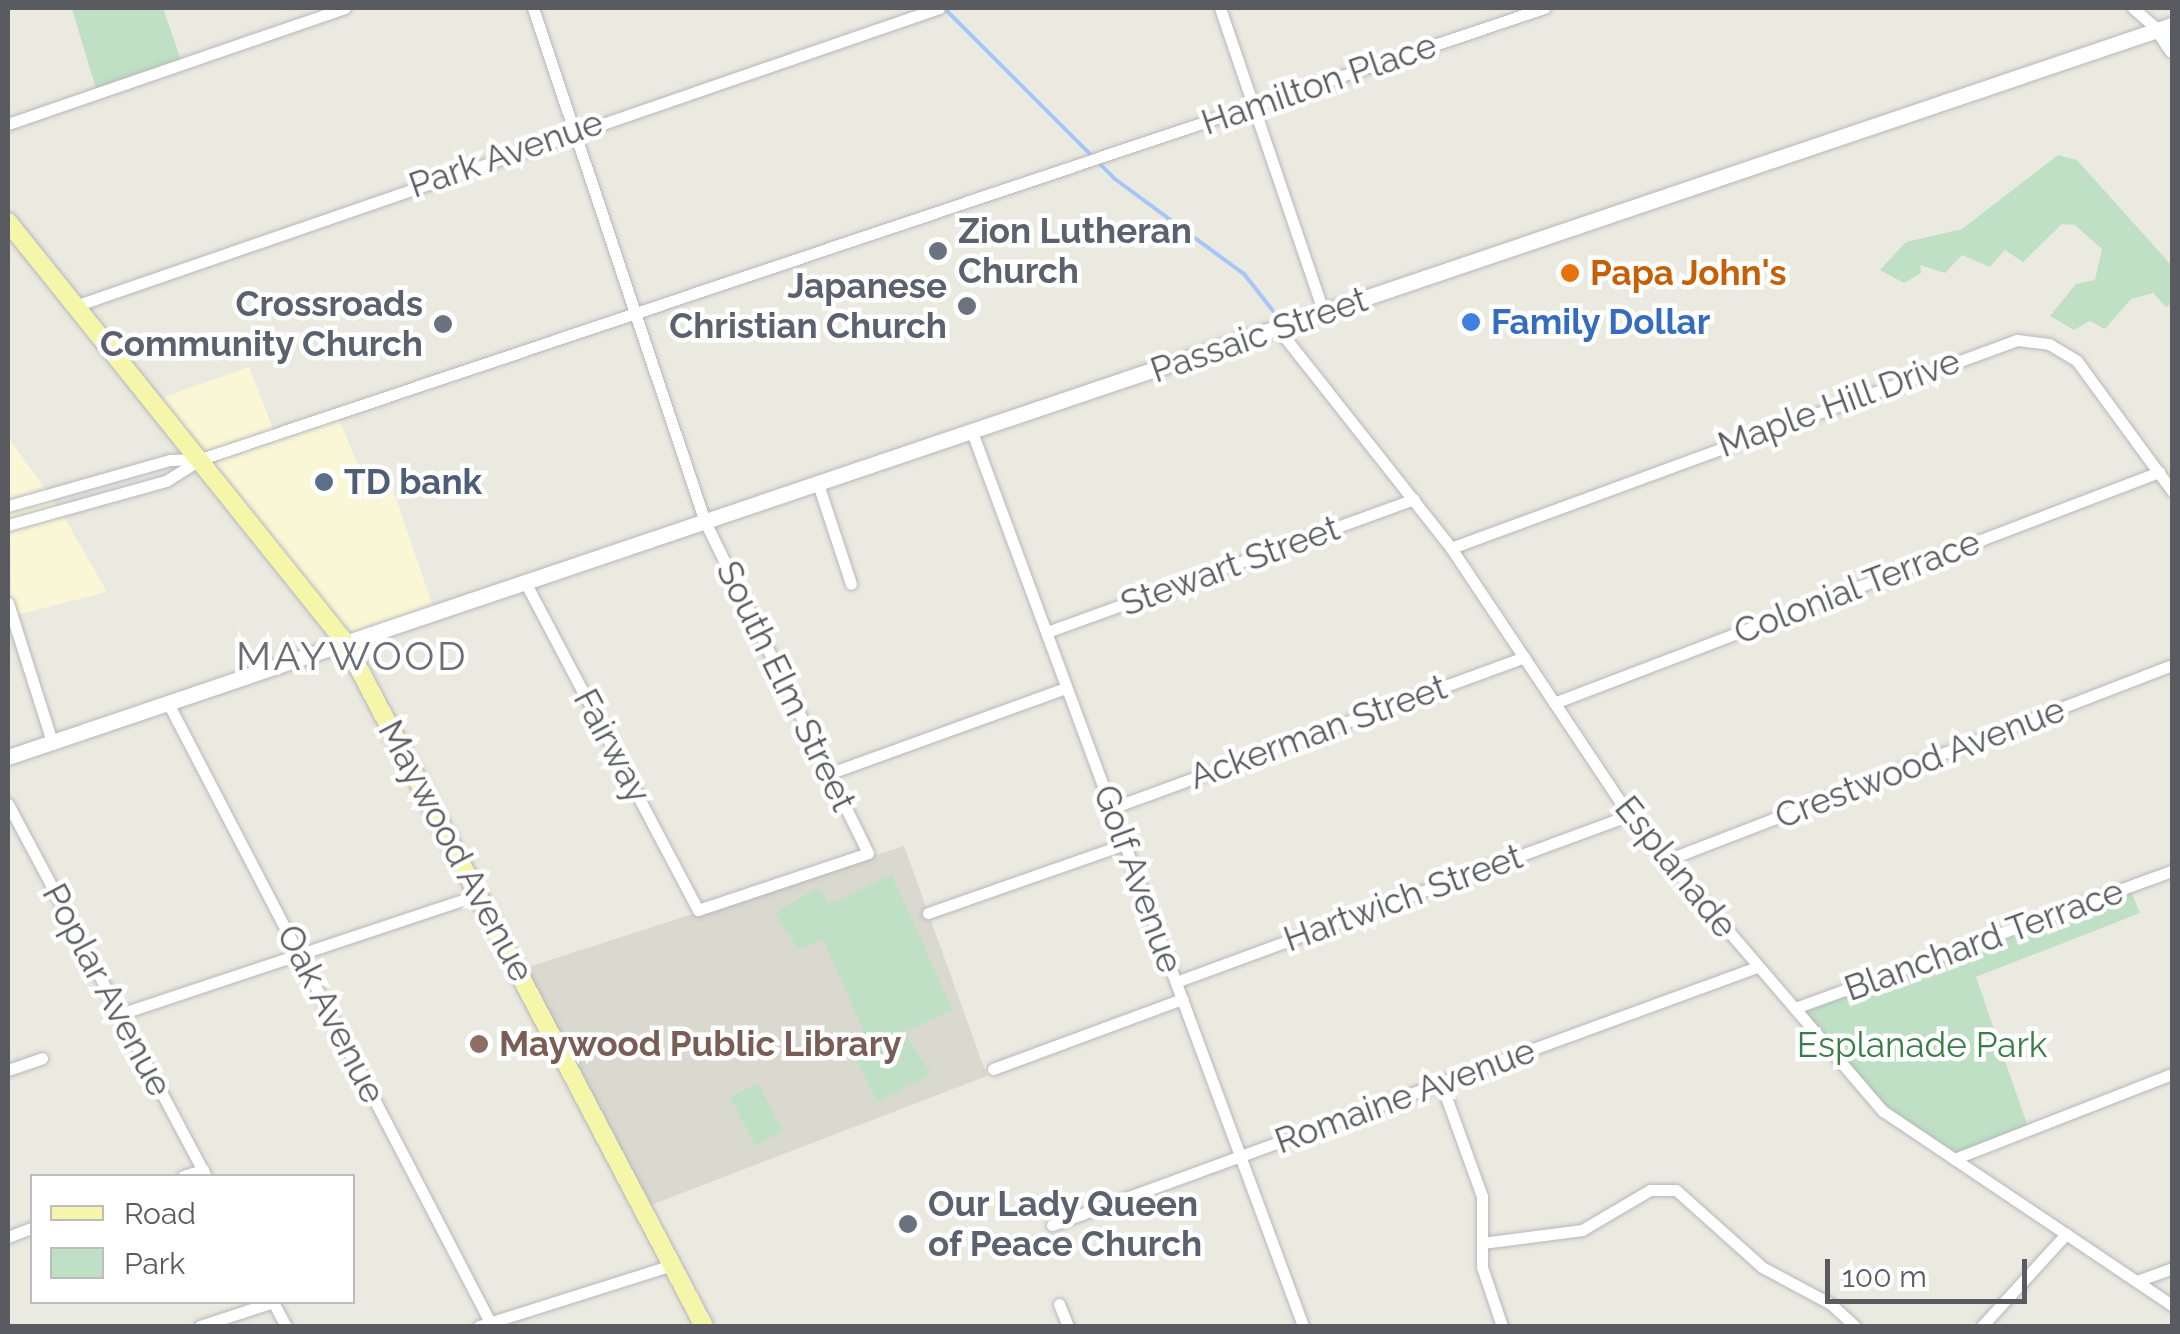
<!DOCTYPE html>
<style>
body{margin:0}
#map{position:relative;width:2180px;height:1334px;overflow:hidden;background:#ebeae0;font-family:Raleway,sans-serif}
div>[style]{position:absolute}
.commercial>*{inset:0;background:#faf7d6}
.education>*{inset:0;background:#dad9cf}
.green>*{inset:0;background:#bfe0c4}
.stream>*{height:4px;margin:-2px;padding:0 2px;transform-origin:2px;border-radius:2px;background:#a5c6f6}
.roads{filter:drop-shadow(0 0 2px #b6b7bc) drop-shadow(0 0 2px #b6b7bc)}
.minor>*{height:11px;margin:-5.5px;padding:0 5.5px;transform-origin:5.5px;border-radius:5.5px;background:#fff}
.tertiary>*{height:14px;margin:-7px;padding:0 7px;transform-origin:7px;border-radius:7px;background:#fff}
.secondary>*{height:15px;margin:-7.5px;padding:0 7.5px;transform-origin:7.5px;border-radius:7.5px;background:#fff}
.primary>*{height:18px;margin:-9px;padding:0 9px;transform-origin:9px;border-radius:9px;background:#f6f6aa}
.dots>*{width:28px;height:28px;translate:-50% -50%;box-sizing:border-box;border:5px solid #fff;border-radius:50%}
span{translate:-50% -50%;white-space:nowrap;text-align:center;line-height:1.15;-webkit-text-stroke:9px #fff;paint-order:stroke}
.street-label{font-size:35px;color:#595b60}
.worship-label{font-size:35px;color:#5b616d;font-weight:700}
.left{translate:0 -50%;text-align:left}
.right{translate:-100% -50%;text-align:right}
.food-label{font-size:35px;color:#c56008;font-weight:700}
.shop-label{font-size:35px;color:#366cbe;font-weight:700}
.service-label{font-size:35px;color:#4e5e75;font-weight:700}
.education-label{font-size:35px;color:#785e54;font-weight:700}
.park-label{font-size:35px;color:#3b7d48}
.quarter-label{font-size:40px;color:#6a6d72;letter-spacing:2.5px}
.frame{position:absolute;inset:0;border:10px solid #595b60;pointer-events:none}
.legend{position:absolute;left:30px;top:1174px;width:325px;height:130px;box-sizing:border-box;background:#fff;border:2px solid #bdbdbf;margin:0;padding:12px 18px;list-style:none;font-size:30px;color:#595b60}
.legend li{display:flex;align-items:center;gap:20px;height:50px}
.legend b{width:50px;border:2px solid #bdbdbf}
.scale{position:absolute;left:1825px;top:1259px;width:202px;height:45px;box-sizing:border-box;border:5px solid #595b60;border-top:0;padding-left:12px;font-size:30px;line-height:35px;white-space:nowrap;color:#595b60;-webkit-text-stroke:8px #fff;paint-order:stroke}
</style>
<div id="map">
<div class="commercial">
<div style="clip-path:polygon(249px 367px,275px 434px,336px 413px,361px 472px,386px 470px,435px 612px,345px 642px,153px 401px)"></div>
<div style="clip-path:polygon(8px 437px,60px 510px,107px 592px,12px 616px)"></div>
</div>
<div class="education">
<div style="clip-path:polygon(904px 846px,987px 1076px,643px 1208px,519px 970px)"></div>
</div>
<div class="green">
<div style="clip-path:polygon(163px 8px,182px 63px,97px 92px,72px 9px)"></div>
<div style="clip-path:polygon(2058px 155px,2077px 160px,2172px 266px,2172px 303px,2166px 307px,2153px 293px,2131px 299px,2105px 329px,2090px 321px,2074px 330px,2050px 316px,2076px 284px,2095px 280px,2102px 249px,2075px 225px,2062px 224px,2023px 262px,2005px 250px,1990px 267px,1962px 255px,1945px 273px,1920px 265px,1921px 273px,1904px 283px,1880px 270px,1906px 242px,1962px 229px)"></div>
<div style="clip-path:polygon(892px 875px,953px 1010px,904px 1032px,931px 1074px,877px 1102px,851px 1050px,865px 1034px,823px 940px,797px 949px,775px 913px,818px 887px,829px 904px)"></div>
<div style="clip-path:polygon(2131px 892px,2140px 913px,1976px 977px,2029px 1130px,1954px 1159px,1883px 1111px,1795px 1008px,1965px 947px,1969px 954px)"></div>
<div style="clip-path:polygon(758px 1083px,783px 1131px,755px 1146px,730px 1097px)"></div>
</div>
<div class="stream">
<div style="left:944px;top:8px;width:242px;rotate:45deg"></div>
<div style="left:1115px;top:179px;width:160px;rotate:36.4deg"></div>
<div style="left:1244px;top:274px;width:53px;rotate:51.8deg"></div>
</div>
<div class="roads">
<div class="minor">
<div style="left:1220px;top:8px;width:323px;rotate:71.2deg"></div>
<div style="left:2133px;top:8px;width:33px;rotate:41deg"></div>
<div style="left:8px;top:124px;width:356px;rotate:-19deg"></div>
<div style="left:75px;top:306px;width:914px;rotate:-19.03deg"></div>
<div style="left:1279px;top:330px;width:278px;rotate:51.7deg"></div>
<div style="left:1451px;top:548px;width:321px;rotate:56.3deg"></div>
<div style="left:1629px;top:815px;width:390px;rotate:49.4deg"></div>
<div style="left:1883px;top:1111px;width:348px;rotate:33.9deg"></div>
<div style="left:972px;top:432px;width:953px;rotate:69.68deg"></div>
<div style="left:818px;top:484px;width:105px;rotate:71.7deg"></div>
<div style="left:8px;top:506px;width:168px;rotate:-15.9deg"></div>
<div style="left:170px;top:460px;width:27px;rotate:-2deg"></div>
<div style="left:8px;top:525px;width:164px;rotate:-15.6deg"></div>
<div style="left:166px;top:481px;width:41px;rotate:-32.2deg"></div>
<div style="left:201px;top:459px;width:1417px;rotate:-18.56deg"></div>
<div style="left:1451px;top:548px;width:603px;rotate:-20.18deg"></div>
<div style="left:2017px;top:340px;width:32px;rotate:7deg"></div>
<div style="left:2049px;top:344px;width:33px;rotate:31deg"></div>
<div style="left:2077px;top:361px;width:161px;rotate:53.8deg"></div>
<div style="left:525px;top:582px;width:371px;rotate:62.2deg"></div>
<div style="left:698px;top:910px;width:179px;rotate:-18.5deg"></div>
<div style="left:868px;top:853px;width:372px;rotate:-116.2deg"></div>
<div style="left:704px;top:519px;width:539px;rotate:-108.5deg"></div>
<div style="left:8px;top:603px;width:146px;rotate:72.4deg"></div>
<div style="left:1047px;top:632px;width:390px;rotate:-19.9deg"></div>
<div style="left:168px;top:703px;width:702px;rotate:62.52deg"></div>
<div style="left:1554px;top:703px;width:648px;rotate:-20.9deg"></div>
<div style="left:828px;top:774px;width:253px;rotate:-19.9deg"></div>
<div style="left:8px;top:804px;width:421px;rotate:62deg"></div>
<div style="left:1112px;top:808px;width:439px;rotate:-20.1deg"></div>
<div style="left:1667px;top:860px;width:541px;rotate:-21.11deg"></div>
<div style="left:928px;top:913px;width:209px;rotate:-19.3deg"></div>
<div style="left:1176px;top:982px;width:483px;rotate:-20.2deg"></div>
<div style="left:1795px;top:1008px;width:401px;rotate:-20deg"></div>
<div style="left:120px;top:1014px;width:379px;rotate:-18.4deg"></div>
<div style="left:993px;top:1069px;width:202px;rotate:-20.3deg"></div>
<div style="left:8px;top:1070px;width:36px;rotate:-19deg"></div>
<div style="left:1441px;top:1083px;width:120px;rotate:70.1deg"></div>
<div style="left:1482px;top:1196px;width:71px;rotate:90deg"></div>
<div style="left:1482px;top:1267px;width:62px;rotate:71.3deg"></div>
<div style="left:1954px;top:1159px;width:234px;rotate:-21.3deg"></div>
<div style="left:183px;top:1176px;width:21px;rotate:-17deg"></div>
<div style="left:1052px;top:1225px;width:751px;rotate:-20.1deg"></div>
<div style="left:8px;top:1237px;width:26px;rotate:-21deg"></div>
<div style="left:1482px;top:1243px;width:101px;rotate:-7.4deg"></div>
<div style="left:1582px;top:1230px;width:79px;rotate:-30.5deg"></div>
<div style="left:1650px;top:1190px;width:26px"></div>
<div style="left:1676px;top:1190px;width:115px;rotate:41.8deg"></div>
<div style="left:1762px;top:1267px;width:78px;rotate:28.2deg"></div>
<div style="left:1831px;top:1304px;width:33px;rotate:43deg"></div>
<div style="left:2137px;top:1281px;width:37px;rotate:-20deg"></div>
<div style="left:273px;top:1302px;width:27px;rotate:62deg"></div>
<div style="left:1059px;top:1304px;width:24px;rotate:68deg"></div>
<div style="left:200px;top:1326px;width:77px;rotate:-18.2deg"></div>
<div style="left:479px;top:1326px;width:202px;rotate:-17.5deg"></div>
<div style="left:1982px;top:1326px;width:125px;rotate:-47.6deg"></div>
</div>
<div class="tertiary">
<div style="left:2158px;top:30px;width:25px;rotate:56deg"></div>
</div>
<div class="secondary">
<div style="left:8px;top:757px;width:2284px;rotate:-18.69deg"></div>
</div>
<div class="primary">
<div style="left:8px;top:222px;width:538px;rotate:51.26deg"></div>
<div style="left:345px;top:642px;width:772px;rotate:62.31deg"></div>
</div>
</div>
<div class="dots">
<div style="left:938px;top:251px;background:#6b7280"></div>
<div style="left:1570px;top:273px;background:#e8710a"></div>
<div style="left:967px;top:306px;background:#6b7280"></div>
<div style="left:1471px;top:322px;background:#3f7fe0"></div>
<div style="left:443px;top:324px;background:#6b7280"></div>
<div style="left:324px;top:482px;background:#5c6f8a"></div>
<div style="left:479px;top:1044px;background:#8d6e63"></div>
<div style="left:908px;top:1224px;background:#6b7280"></div>
</div>
<div class="street-label">
<span style="left:1319px;top:84px;rotate:-19deg">Hamilton Place</span>
<span style="left:506px;top:154px;rotate:-19deg">Park Avenue</span>
<span style="left:1259px;top:335px;rotate:-19deg">Passaic Street</span>
<span style="left:1839px;top:403px;rotate:-20deg">Maple Hill Drive</span>
<span style="left:1230px;top:566px;rotate:-20deg">Stewart Street</span>
<span style="left:1857px;top:587px;rotate:-21deg">Colonial Terrace</span>
<span style="left:786px;top:686px;rotate:64deg">South Elm Street</span>
<span style="left:1318px;top:732px;rotate:-20deg">Ackerman Street</span>
<span style="left:612px;top:746px;rotate:62deg">Fairway</span>
<span style="left:1920px;top:763px;rotate:-21deg">Crestwood Avenue</span>
<span style="left:456px;top:851px;rotate:62deg">Maywood Avenue</span>
<span style="left:1676px;top:867px;rotate:51deg">Esplanade</span>
<span style="left:1138px;top:879px;rotate:70deg">Golf Avenue</span>
<span style="left:1403px;top:898px;rotate:-20deg">Hartwich Street</span>
<span style="left:1984px;top:940px;rotate:-20deg">Blanchard Terrace</span>
<span style="left:107px;top:990px;rotate:62deg">Poplar Avenue</span>
<span style="left:331px;top:1014px;rotate:63deg">Oak Avenue</span>
<span style="left:1405px;top:1096px;rotate:-20deg">Romaine Avenue</span>
</div>
<div class="worship-label">
<span class="left" style="left:958px;top:251px">Zion Lutheran<br>Church</span>
<span class="right" style="left:947px;top:306px">Japanese<br>Christian Church</span>
<span class="right" style="left:423px;top:324px">Crossroads<br>Community Church</span>
<span class="left" style="left:928px;top:1224px">Our Lady Queen<br>of Peace Church</span>
</div>
<div class="food-label">
<span class="left" style="left:1590px;top:273px">Papa John's</span>
</div>
<div class="shop-label">
<span class="left" style="left:1491px;top:322px">Family Dollar</span>
</div>
<div class="service-label">
<span class="left" style="left:344px;top:482px">TD bank</span>
</div>
<div class="education-label">
<span class="left" style="left:499px;top:1044px">Maywood Public Library</span>
</div>
<div class="park-label">
<span style="left:1922px;top:1045px">Esplanade Park</span>
</div>
<div class="quarter-label">
<span style="left:352px;top:656px">MAYWOOD</span>
</div>
<div class="frame"></div>
<ul class="legend">
<li><b style="height:12px;background:#f6f6aa"></b>Road</li>
<li><b style="height:28px;background:#bfe0c4"></b>Park</li>
</ul>
<div class="scale">100 m</div>
</div>
